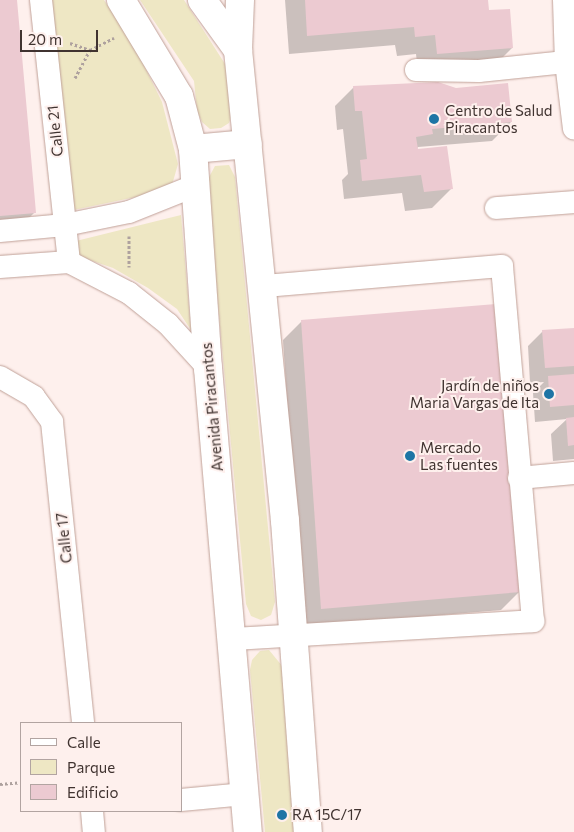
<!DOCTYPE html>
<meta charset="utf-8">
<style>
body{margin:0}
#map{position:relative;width:574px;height:832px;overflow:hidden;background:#fef0ed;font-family:Commissioner,sans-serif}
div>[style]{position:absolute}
.green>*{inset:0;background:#eee7c4}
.shadow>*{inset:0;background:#0003}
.building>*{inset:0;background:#eccad1}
.path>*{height:3px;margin-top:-1.5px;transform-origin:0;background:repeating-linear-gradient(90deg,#aea19e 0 2.5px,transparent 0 5px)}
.roads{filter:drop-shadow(0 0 1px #c0a198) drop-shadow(0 0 1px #c0a198)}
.street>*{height:22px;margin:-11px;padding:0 11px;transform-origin:11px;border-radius:11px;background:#fff}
.secondary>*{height:28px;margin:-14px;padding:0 14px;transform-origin:14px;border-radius:14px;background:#fff}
.dots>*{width:14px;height:14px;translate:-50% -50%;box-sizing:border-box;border:2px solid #fef0ed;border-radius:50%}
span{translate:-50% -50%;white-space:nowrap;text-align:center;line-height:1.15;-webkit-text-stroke:4px #fef0ed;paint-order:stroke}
.poi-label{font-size:15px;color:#403330}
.left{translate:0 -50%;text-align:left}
.right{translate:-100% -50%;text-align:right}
.street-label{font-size:15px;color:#403330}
.legend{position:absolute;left:20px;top:722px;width:162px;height:90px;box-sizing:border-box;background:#fef0ed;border:1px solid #b2a4a1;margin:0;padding:6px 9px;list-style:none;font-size:15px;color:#403330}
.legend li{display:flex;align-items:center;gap:10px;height:25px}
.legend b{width:25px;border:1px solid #b2a4a1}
.scale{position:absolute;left:20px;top:30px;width:78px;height:22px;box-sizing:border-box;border:2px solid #403330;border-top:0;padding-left:6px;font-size:15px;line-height:18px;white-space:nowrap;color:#403330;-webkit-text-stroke:4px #fef0ed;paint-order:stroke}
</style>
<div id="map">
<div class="green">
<div style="clip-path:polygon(48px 0,104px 0,131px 39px,162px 102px,178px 164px,172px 185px,150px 194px,69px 211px)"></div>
<div style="clip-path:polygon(140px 0,184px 0,227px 67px,233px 111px,229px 123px,221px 128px,210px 129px,202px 122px,197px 111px,194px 81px)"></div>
<div style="clip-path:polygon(229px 165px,235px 177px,275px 602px,271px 615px,261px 620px,251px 616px,246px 604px,208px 199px,208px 179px,215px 166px)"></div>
<div style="clip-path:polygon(181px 215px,191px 330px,177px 309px,148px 288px,113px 268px,75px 255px,76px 241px)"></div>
<div style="clip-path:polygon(269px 650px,283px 667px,298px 832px,265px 832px,250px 670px,252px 660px,260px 651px)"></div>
</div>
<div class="shadow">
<div style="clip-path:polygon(0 0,16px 0,35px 212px,29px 218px,0 220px)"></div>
<div style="clip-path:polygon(285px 0,487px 0,488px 11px,512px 48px,493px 67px,418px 72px,416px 54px,397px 56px,395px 45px,289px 54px)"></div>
<div style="clip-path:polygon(354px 87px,511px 122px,492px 141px,418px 147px,415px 150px,451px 189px,432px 208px,405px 211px,402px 193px,344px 199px,342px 180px,348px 174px,343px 129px,337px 130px,335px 106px)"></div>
<div style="clip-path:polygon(302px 321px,520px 591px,501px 610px,302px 627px,283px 340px)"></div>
<div style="clip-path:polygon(574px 329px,574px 459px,553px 461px,551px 434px,567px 419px,535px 422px,533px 393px,544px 382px,530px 383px,528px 346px,543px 331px)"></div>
</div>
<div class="building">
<div style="clip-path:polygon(0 0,17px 0,34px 190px,21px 191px,34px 190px,36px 213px,0 216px)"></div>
<div style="clip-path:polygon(305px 0,488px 0,489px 10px,510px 9px,513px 48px,437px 54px,435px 35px,415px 37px,414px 27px,307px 36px)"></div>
<div style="clip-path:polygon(438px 82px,456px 88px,508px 83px,512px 122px,432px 129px,433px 134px,416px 137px,418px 149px,447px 146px,453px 189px,424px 192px,421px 175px,362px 181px,360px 160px,367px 159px,362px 111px,355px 111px,353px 86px)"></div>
<div style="clip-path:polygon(496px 304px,521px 592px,321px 609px,301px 320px)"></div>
<div style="clip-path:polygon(574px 328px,574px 366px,545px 368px,542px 330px)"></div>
<div style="clip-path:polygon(574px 374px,574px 405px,550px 407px,548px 376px)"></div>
<div style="clip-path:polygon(574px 417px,574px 445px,568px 446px,566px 418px)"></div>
</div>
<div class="path">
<div style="left:70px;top:43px;width:21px;rotate:19deg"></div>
<div style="left:75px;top:78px;width:32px;rotate:-62deg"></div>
<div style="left:90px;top:50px;width:27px;rotate:-27deg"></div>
<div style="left:129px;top:236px;width:31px;rotate:90deg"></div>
<div style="left:0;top:784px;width:21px;rotate:-5deg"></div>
</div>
<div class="roads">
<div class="street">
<div style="left:41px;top:0;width:263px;rotate:83.9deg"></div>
<div style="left:564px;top:0;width:62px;rotate:88.2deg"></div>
<div style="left:566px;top:62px;width:67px;rotate:83.2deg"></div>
<div style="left:416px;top:70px;width:63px;rotate:0.9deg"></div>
<div style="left:479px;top:71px;width:87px;rotate:-5.9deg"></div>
<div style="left:496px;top:208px;width:78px;rotate:-4.4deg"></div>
<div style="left:0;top:231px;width:65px;rotate:-5.3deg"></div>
<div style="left:65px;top:225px;width:65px;rotate:-11.5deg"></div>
<div style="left:129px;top:212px;width:70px;rotate:-21.8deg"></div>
<div style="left:0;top:267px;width:69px;rotate:-4.1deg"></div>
<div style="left:69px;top:262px;width:68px;rotate:27.3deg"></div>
<div style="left:129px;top:293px;width:50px;rotate:38.5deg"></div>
<div style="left:168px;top:324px;width:59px;rotate:47.7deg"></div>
<div style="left:0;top:377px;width:39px;rotate:30deg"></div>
<div style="left:34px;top:397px;width:31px;rotate:54deg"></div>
<div style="left:52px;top:422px;width:303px;rotate:84.1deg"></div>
<div style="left:519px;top:478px;width:55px;rotate:-5.2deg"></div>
<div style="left:232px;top:639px;width:302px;rotate:-3.4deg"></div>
<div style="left:533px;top:621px;width:356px;rotate:-95deg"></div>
<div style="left:502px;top:266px;width:239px;rotate:175.2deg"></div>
<div style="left:181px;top:800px;width:64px;rotate:-5.4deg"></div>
<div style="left:92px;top:811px;width:21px;rotate:85deg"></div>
</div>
<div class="secondary">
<div style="left:121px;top:0;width:112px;rotate:58.9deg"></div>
<div style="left:179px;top:96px;width:55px;rotate:75.2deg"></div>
<div style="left:193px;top:149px;width:220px;rotate:86.1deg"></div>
<div style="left:208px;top:368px;width:466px;rotate:85.1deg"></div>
<div style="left:202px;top:0;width:62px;rotate:54.2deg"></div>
<div style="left:238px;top:50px;width:473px;rotate:84.3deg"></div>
<div style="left:285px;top:521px;width:312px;rotate:85.8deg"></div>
<div style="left:238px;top:50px;width:50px;rotate:-87.7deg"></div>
<div style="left:193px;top:149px;width:55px;rotate:-5.2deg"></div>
</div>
</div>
<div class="dots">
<div style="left:434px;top:119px;background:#1e75a5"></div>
<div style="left:549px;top:394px;background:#1e75a5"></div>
<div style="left:410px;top:456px;background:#1e75a5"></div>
<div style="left:282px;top:815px;background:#1e75a5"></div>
</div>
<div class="poi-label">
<span class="left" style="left:445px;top:119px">Centro de Salud<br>Piracantos</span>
<span class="right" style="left:539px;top:394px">Jardín de niños<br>Maria Vargas de Ita</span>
<span class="left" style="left:420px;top:456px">Mercado<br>Las fuentes</span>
<span class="left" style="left:292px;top:815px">RA 15C/17</span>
</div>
<div class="street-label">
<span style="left:55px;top:131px;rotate:-96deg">Calle 21</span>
<span style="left:212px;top:407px;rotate:-95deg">Avenida Piracantos</span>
<span style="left:64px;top:538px;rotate:-96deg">Calle 17</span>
</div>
<ul class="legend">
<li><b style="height:6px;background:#fff"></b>Calle</li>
<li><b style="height:14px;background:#eee7c4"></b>Parque</li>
<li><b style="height:14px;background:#eccad1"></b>Edificio</li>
</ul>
<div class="scale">20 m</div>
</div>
